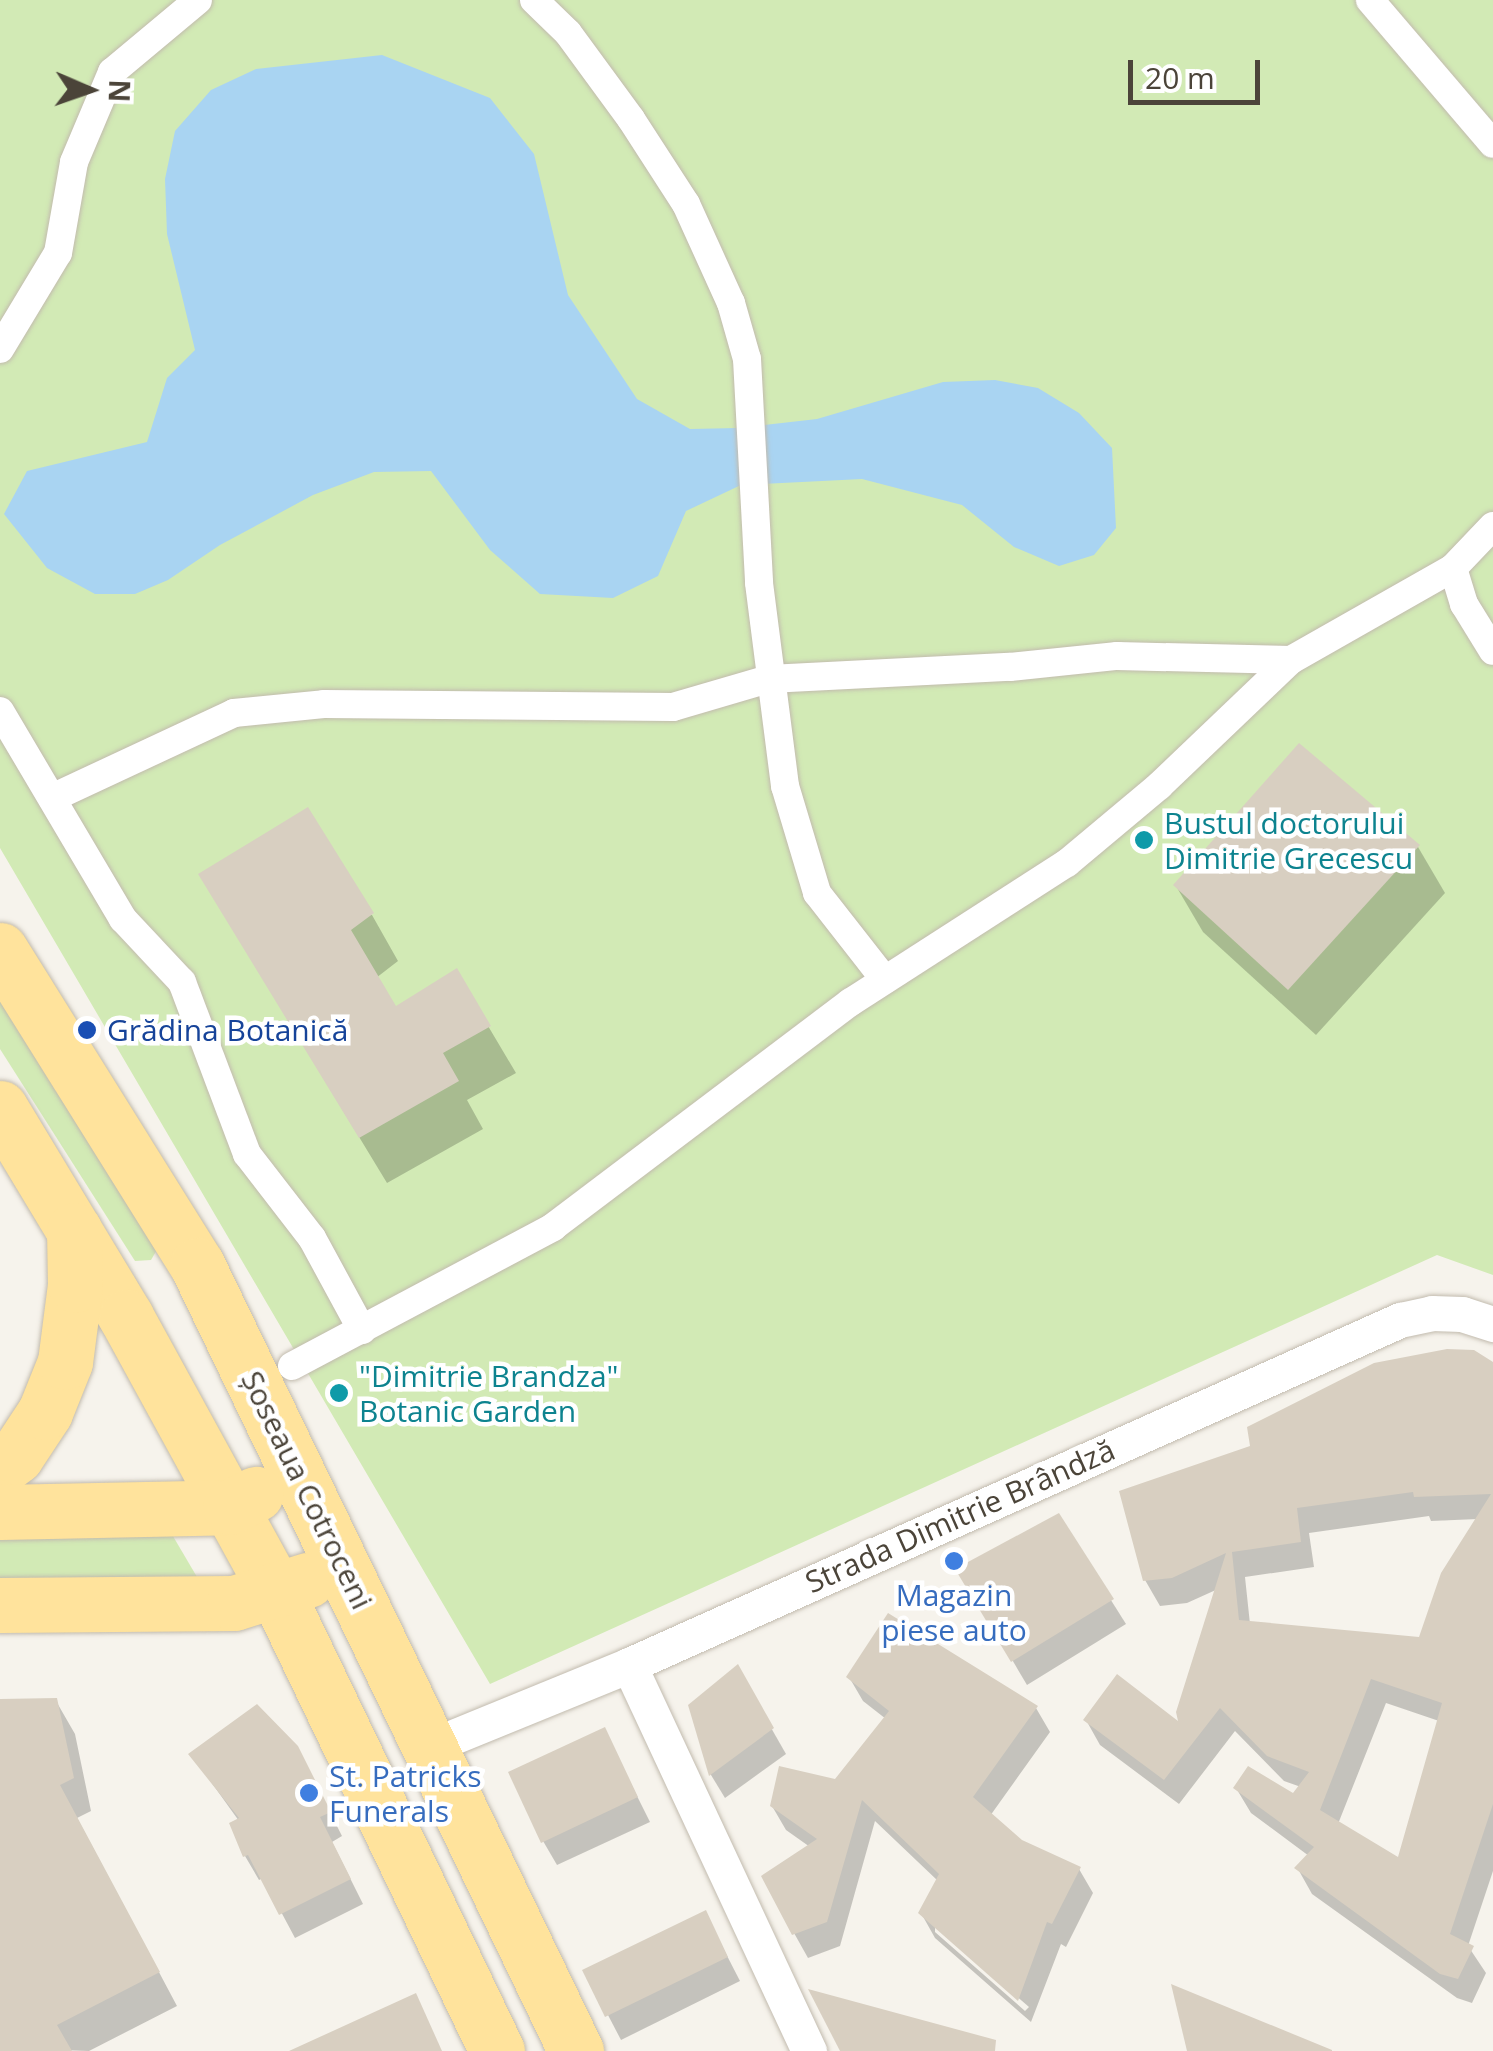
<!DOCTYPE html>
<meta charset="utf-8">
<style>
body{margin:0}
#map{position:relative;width:1493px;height:2051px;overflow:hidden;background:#f6f3ec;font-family:"Open Sans",sans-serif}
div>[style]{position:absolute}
.green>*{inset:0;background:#d2eab5}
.water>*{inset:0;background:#a9d4f2}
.shadow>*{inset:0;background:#0003}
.building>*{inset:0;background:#d8cfc1}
.roads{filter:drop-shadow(0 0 2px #c2bbae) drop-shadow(0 0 2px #c2bbae)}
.pedestrian>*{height:28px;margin:-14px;padding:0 14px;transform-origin:14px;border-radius:14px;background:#fff}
.minor>*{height:35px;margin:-17.5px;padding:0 17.5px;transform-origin:17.5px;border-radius:17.5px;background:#fff}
.primary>*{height:55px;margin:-27.5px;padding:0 27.5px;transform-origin:27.5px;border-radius:27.5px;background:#ffe39c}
.dots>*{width:28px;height:28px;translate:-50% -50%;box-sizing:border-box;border:5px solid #fff;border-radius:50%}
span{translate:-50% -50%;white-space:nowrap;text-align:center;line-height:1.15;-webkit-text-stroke:9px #fff;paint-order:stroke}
.culture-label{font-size:30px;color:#0d838f}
.left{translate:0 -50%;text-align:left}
.transit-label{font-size:30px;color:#164399}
.street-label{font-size:30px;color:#4b4439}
.shop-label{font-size:30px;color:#366cbe}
.north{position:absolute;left:40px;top:40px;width:100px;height:100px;-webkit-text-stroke:8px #fff;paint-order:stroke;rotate:92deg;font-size:28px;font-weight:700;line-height:40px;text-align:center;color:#4b4439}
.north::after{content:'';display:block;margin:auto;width:35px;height:45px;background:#4b4439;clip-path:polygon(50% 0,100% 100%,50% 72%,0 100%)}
.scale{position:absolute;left:1128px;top:60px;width:132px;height:45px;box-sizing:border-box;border:5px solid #4b4439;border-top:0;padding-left:12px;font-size:30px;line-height:35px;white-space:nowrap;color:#4b4439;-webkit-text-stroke:8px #fff;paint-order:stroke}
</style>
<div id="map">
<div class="green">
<div style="clip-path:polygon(0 0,1493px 0,1493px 1275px,1437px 1255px,490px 1684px,0 848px)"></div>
<div style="clip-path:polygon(0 999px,158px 1248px,151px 1260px,135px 1261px,0 1049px)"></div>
<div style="clip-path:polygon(167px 1526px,197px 1577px,0 1579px,0 1528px)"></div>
</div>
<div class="water">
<div style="clip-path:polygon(382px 55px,490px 98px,534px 154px,568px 295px,637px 399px,690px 429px,738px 428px,817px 419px,943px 382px,995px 380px,1038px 388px,1079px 413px,1112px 448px,1116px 528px,1094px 555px,1059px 566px,1014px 547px,962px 505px,862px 479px,741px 485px,686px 511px,658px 576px,613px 598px,540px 594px,490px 550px,431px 471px,374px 472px,313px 495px,220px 545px,168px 580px,135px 594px,95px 594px,47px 568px,4px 514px,27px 471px,147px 442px,167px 378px,195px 350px,167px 234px,165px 179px,175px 131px,211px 90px,256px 69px)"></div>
</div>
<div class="shadow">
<div style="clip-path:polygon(1418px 847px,1445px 893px,1316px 1035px,1203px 932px,1176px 886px)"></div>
<div style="clip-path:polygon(372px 915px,398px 961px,376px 978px,396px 1009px,456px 972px,516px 1073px,467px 1100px,483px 1129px,387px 1183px,228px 921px)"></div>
<div style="clip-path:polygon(evenodd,1493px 1365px,1493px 1871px,1468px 1946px,1486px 1973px,1472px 2003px,1457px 1998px,1312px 1894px,1298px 1869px,1309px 1856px,1251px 1813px,1236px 1788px,1293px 1797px,1301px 1787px,1284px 1781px,1235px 1731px,1179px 1804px,1100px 1745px,1086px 1720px,1183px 1727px,1218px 1589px,1187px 1603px,1160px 1606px,1145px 1580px,1493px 1365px,1429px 1516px,1431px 1521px,1478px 1519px,1421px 1639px,1250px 1624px,1245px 1577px,1314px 1567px,1309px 1533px,1429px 1516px,1493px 1365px,1386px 1703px,1439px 1721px,1400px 1861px,1338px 1824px,1386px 1703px)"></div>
<div style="clip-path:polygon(1058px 1516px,1126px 1624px,1027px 1685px,959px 1570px)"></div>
<div style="clip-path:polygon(737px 1668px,786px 1754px,725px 1798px,711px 1775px,691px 1706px)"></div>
<div style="clip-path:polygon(evenodd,849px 1677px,1036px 1708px,1050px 1732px,990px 1816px,1020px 1842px,1079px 1869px,1093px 1893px,1066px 1947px,1061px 1944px,1031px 2022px,935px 1938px,921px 1913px,938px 1881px,875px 1821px,840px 1946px,808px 1958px,794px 1933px,810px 1847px,786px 1830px,772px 1806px,836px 1782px,886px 1719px,863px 1701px,849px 1677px,935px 1925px,1029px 2007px,1025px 2011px,935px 1932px,935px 1925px)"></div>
<div style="clip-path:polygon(0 1701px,56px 1701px,75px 1734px,91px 1811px,77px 1818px,177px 2006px,89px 2051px,0 2048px)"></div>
<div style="clip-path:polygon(604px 1730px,650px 1822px,557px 1865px,543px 1841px)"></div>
<div style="clip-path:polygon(191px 1754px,310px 1773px,342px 1836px,332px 1842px,363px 1904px,295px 1938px,263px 1878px,259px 1880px,245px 1856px,232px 1824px,239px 1821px)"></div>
<div style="clip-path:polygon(705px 1913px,740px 1981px,621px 2040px,585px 1971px)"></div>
</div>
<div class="building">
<div style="clip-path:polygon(1299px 743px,1420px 845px,1288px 990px,1173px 885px)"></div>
<div style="clip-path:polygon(308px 807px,374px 913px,351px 930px,396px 1006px,457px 968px,491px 1026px,443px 1053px,459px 1081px,359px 1138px,198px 874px)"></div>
<div style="clip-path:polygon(evenodd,1447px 1349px,1474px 1350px,1493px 1362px,1493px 1804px,1450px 1934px,1474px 1946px,1458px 1979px,1440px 1974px,1294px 1868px,1314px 1847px,1233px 1788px,1248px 1766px,1293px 1793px,1309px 1772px,1267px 1756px,1220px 1708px,1164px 1780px,1083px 1720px,1117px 1674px,1178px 1721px,1176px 1712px,1226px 1553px,1172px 1578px,1143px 1581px,1119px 1491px,1250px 1446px,1247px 1427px,1374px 1363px,1447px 1349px,1413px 1492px,1414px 1497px,1491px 1494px,1441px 1573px,1419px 1637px,1239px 1620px,1232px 1552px,1301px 1542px,1297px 1508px,1413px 1492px,1447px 1349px,1371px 1679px,1442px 1703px,1398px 1857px,1320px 1810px,1371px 1679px)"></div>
<div style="clip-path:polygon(1059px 1513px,1114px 1599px,1011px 1662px,955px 1569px)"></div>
<div style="clip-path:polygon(888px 1613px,1038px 1706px,973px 1797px,1022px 1840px,1081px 1867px,1052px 1924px,1047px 1922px,1018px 2001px,918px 1913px,939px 1874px,862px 1800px,827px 1922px,792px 1935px,761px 1876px,817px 1839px,770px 1806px,779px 1766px,835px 1779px,889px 1711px,846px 1677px)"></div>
<div style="clip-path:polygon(738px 1664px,774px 1728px,709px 1776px,688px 1705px)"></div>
<div style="clip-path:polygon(57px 1698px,74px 1778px,60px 1785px,160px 1972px,57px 2025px,72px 2051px,0 2051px,0 1699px)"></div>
<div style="clip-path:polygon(257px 1704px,298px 1746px,331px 1812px,320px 1817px,351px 1879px,279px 1915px,248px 1855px,243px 1857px,229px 1823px,239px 1818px,188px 1754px)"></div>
<div style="clip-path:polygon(605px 1727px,638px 1797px,541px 1843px,508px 1772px)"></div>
<div style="clip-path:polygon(706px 1910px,728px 1957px,605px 2017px,582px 1970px)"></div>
<div style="clip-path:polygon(1171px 1984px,1332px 2050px,1332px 2051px,1187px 2051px)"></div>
<div style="clip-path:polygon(808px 1989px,996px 2040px,995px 2051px,840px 2051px)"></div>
<div style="clip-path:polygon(416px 1993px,442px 2051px,289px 2051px)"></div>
</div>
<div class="roads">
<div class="pedestrian">
<div style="left:534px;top:0;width:47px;rotate:44.1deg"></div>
<div style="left:568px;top:33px;width:107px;rotate:53.8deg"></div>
<div style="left:631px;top:119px;width:101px;rotate:57.1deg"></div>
<div style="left:686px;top:204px;width:109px;rotate:65.6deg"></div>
<div style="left:731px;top:303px;width:58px;rotate:74.1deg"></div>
<div style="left:747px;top:359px;width:224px;rotate:86.9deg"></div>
<div style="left:759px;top:583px;width:205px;rotate:82.7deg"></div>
<div style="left:785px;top:786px;width:112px;rotate:73.3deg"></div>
<div style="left:817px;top:893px;width:110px;rotate:52deg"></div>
<div style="left:1370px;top:0;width:189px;rotate:49.5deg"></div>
<div style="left:0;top:349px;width:112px;rotate:-58.9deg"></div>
<div style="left:58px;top:253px;width:92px;rotate:-80deg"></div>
<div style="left:74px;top:162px;width:98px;rotate:-67.1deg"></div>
<div style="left:112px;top:72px;width:112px;rotate:-39.9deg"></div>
<div style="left:1453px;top:568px;width:38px;rotate:73deg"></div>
<div style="left:1464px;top:604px;width:55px;rotate:58.3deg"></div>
<div style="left:0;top:711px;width:242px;rotate:59.4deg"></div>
<div style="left:123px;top:919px;width:86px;rotate:46.9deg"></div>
<div style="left:182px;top:982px;width:184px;rotate:69.3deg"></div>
<div style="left:247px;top:1154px;width:106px;rotate:52.3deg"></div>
<div style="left:312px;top:1238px;width:105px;rotate:61.5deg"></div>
<div style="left:52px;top:798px;width:201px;rotate:-25deg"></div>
<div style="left:234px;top:713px;width:90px;rotate:-5.7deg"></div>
<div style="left:324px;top:704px;width:349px;rotate:0.5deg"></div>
<div style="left:673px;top:707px;width:100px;rotate:-16.3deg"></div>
<div style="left:769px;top:679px;width:241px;rotate:-2.9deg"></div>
<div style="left:1010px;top:667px;width:108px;rotate:-5.9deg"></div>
<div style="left:1117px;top:656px;width:174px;rotate:1.3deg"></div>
<div style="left:292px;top:1366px;width:296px;rotate:-28deg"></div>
<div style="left:553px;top:1227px;width:373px;rotate:-37.1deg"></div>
<div style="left:851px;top:1002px;width:257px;rotate:-32.8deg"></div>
<div style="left:1067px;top:863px;width:120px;rotate:-39.9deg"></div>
<div style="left:1159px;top:786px;width:182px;rotate:-43.7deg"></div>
<div style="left:1291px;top:660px;width:186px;rotate:-29.6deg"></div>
<div style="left:1453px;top:568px;width:58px;rotate:-46.4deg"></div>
</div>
<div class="minor">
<div style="left:629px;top:1665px;width:426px;rotate:65deg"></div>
<div style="left:431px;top:1746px;width:214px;rotate:-22.2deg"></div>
<div style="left:629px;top:1665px;width:845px;rotate:-24.11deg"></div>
<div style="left:1400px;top:1320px;width:33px;rotate:-12deg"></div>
<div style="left:1432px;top:1313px;width:30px;rotate:2deg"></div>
<div style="left:1462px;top:1314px;width:33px;rotate:18deg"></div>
</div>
<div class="primary">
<div style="left:0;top:950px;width:372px;rotate:58deg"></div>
<div style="left:197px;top:1265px;width:873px;rotate:64.26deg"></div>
<div style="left:0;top:1108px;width:244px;rotate:58.9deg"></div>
<div style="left:126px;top:1317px;width:315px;rotate:61.3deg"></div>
<div style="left:277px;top:1593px;width:508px;rotate:64.34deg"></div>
<div style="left:0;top:1468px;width:20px;rotate:-37deg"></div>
<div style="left:16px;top:1456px;width:53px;rotate:-56.6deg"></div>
<div style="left:45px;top:1412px;width:54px;rotate:-68.2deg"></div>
<div style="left:65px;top:1362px;width:78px;rotate:-82.6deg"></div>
<div style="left:75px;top:1285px;width:55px;rotate:-91deg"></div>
<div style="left:0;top:1512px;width:230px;rotate:-1.2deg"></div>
<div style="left:230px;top:1507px;width:29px;rotate:-27deg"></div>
<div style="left:0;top:1605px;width:234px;rotate:-0.5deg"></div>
<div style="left:234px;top:1603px;width:77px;rotate:-17.3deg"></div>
</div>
</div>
<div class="dots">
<div style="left:1144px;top:840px;background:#0f9aa8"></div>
<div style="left:87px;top:1030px;background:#1a4fb4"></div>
<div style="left:339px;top:1393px;background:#0f9aa8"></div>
<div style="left:954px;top:1561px;background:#3f7fe0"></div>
<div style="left:309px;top:1793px;background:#3f7fe0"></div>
</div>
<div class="culture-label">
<span class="left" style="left:1164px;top:840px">Bustul doctorului<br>Dimitrie Grecescu</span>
<span class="left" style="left:359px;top:1393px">"Dimitrie Brandza"<br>Botanic Garden</span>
</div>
<div class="transit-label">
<span class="left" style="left:107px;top:1030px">Grădina Botanică</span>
</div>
<div class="street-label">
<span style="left:307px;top:1490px;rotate:64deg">Șoseaua Cotroceni</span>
<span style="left:960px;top:1516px;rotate:-24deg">Strada Dimitrie Brândză</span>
</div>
<div class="shop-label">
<span style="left:954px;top:1612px">Magazin<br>piese auto</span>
<span class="left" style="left:329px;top:1793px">St. Patricks<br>Funerals</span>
</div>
<div class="north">N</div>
<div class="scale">20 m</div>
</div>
